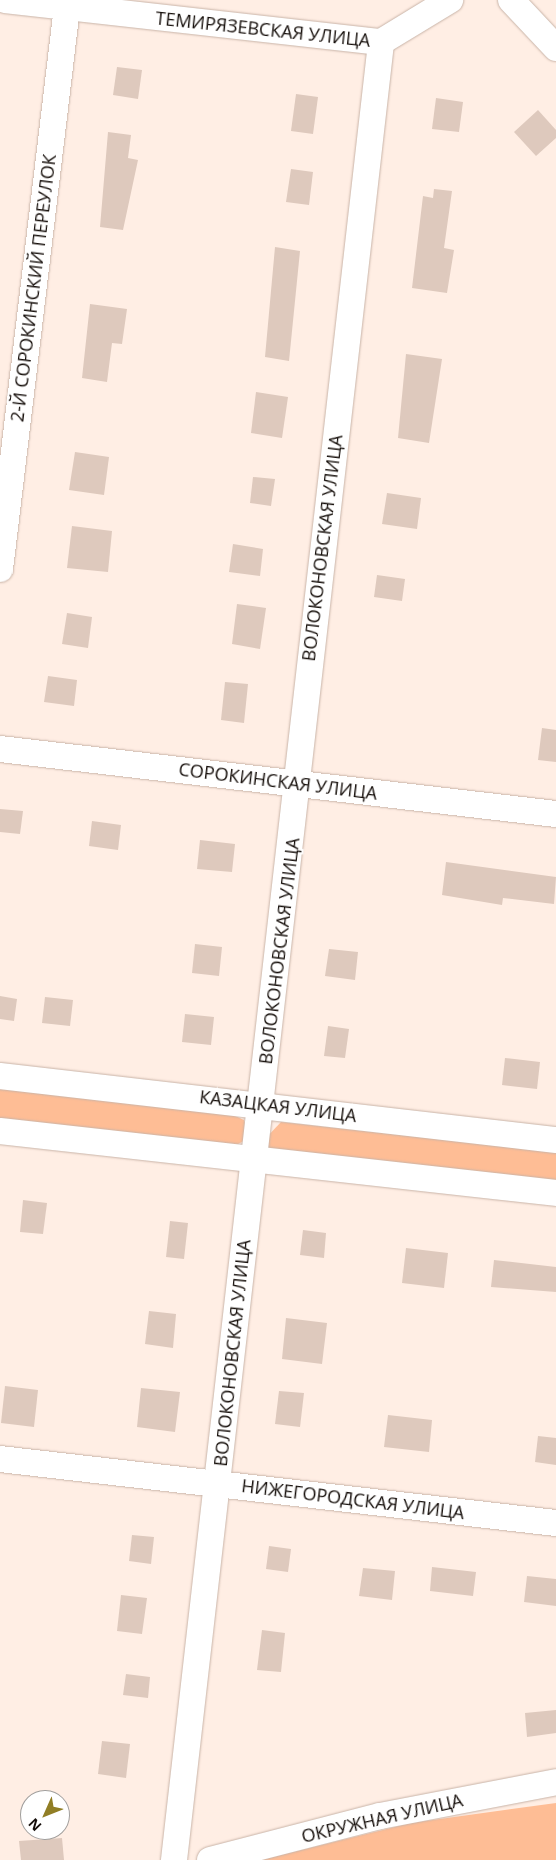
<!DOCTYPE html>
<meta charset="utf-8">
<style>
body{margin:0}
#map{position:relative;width:556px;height:1860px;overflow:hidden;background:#ffeee4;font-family:"Open Sans",sans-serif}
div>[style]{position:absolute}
.green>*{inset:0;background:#febd95}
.building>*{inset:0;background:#dec9bd}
.roads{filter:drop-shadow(0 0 1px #c9b4a8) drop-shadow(0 0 1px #c9b4a8)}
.minor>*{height:26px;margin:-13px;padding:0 13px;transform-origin:13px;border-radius:13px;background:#fff}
span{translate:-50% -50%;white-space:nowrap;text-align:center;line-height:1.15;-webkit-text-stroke:4px #fff;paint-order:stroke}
.street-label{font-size:18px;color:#150e0a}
.north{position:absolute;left:20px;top:1790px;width:50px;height:50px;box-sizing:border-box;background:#fff;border:1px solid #a19f9d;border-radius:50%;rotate:226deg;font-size:14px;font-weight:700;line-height:20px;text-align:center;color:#150e0a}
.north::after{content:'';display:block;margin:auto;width:18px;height:22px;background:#917e25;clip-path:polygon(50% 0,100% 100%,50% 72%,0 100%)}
</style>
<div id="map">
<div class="green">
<div style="clip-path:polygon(0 1088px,231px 1114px,244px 1120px,247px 1130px,244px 1141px,228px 1149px,0 1124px)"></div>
<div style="clip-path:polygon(281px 1122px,556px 1152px,556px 1186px,265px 1149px,264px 1140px)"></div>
<div style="clip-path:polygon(556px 1803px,556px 1860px,261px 1860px,411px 1823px)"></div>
</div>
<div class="building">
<div style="clip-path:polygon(117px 67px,142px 70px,138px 99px,113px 95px)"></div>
<div style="clip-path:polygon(296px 94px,318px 97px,313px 134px,291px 131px)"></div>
<div style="clip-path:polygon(436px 98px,463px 102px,459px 132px,432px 129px)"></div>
<div style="clip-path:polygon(538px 110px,556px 130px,556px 138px,536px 156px,514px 132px)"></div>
<div style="clip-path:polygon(108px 132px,131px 135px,128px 158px,138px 160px,123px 230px,100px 227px)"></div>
<div style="clip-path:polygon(291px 169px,313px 172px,309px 205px,286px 202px)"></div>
<div style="clip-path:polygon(434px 189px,452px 191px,444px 248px,454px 250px,447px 293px,412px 288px,423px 196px,433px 198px)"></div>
<div style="clip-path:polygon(275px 247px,300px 251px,289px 361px,265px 357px)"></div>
<div style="clip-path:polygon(90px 304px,127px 309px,122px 344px,112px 343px,107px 382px,82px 378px)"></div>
<div style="clip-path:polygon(406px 354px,442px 359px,429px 443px,398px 438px)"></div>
<div style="clip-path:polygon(256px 392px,288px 397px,282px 438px,251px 433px)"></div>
<div style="clip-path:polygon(75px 452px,109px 457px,104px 495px,69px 490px)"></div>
<div style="clip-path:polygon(253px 477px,275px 479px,271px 506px,250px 503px)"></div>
<div style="clip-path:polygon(387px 493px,421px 498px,417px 529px,382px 524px)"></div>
<div style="clip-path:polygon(72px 526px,112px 531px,108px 572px,67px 568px)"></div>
<div style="clip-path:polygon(233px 544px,263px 549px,260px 576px,229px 572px)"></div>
<div style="clip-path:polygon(377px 575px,405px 579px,402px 601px,374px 597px)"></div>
<div style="clip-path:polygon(237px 604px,266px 608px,260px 649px,232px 644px)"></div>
<div style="clip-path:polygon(67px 613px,92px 617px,88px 648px,62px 644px)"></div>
<div style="clip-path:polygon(48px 676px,77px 680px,74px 706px,44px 702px)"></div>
<div style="clip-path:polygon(225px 682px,248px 684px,244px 723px,221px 720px)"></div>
<div style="clip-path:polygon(542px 728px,556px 730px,556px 762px,538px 760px)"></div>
<div style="clip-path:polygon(0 809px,23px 811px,20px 834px,0 832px)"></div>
<div style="clip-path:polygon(92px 821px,121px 825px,118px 850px,89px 846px)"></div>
<div style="clip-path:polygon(200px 840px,235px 844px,232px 872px,197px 869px)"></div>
<div style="clip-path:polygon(446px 862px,556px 877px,554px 904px,503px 898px,502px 905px,442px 895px)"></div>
<div style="clip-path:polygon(195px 944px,222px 947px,219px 976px,192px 973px)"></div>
<div style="clip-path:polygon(329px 949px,358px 952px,355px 980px,325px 976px)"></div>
<div style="clip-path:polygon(0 996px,17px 999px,14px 1021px,0 1019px)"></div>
<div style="clip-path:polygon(45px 997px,73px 1000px,70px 1026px,42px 1023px)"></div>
<div style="clip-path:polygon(185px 1014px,214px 1017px,211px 1045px,182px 1042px)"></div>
<div style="clip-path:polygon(328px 1026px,349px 1029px,345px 1058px,324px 1056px)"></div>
<div style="clip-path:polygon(505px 1058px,540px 1062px,537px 1089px,502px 1085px)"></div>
<div style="clip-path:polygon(23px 1200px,47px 1203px,43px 1234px,20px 1232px)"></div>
<div style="clip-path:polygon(170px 1221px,188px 1223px,184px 1259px,166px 1257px)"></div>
<div style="clip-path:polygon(303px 1230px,326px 1233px,324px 1258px,300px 1255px)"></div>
<div style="clip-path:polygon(406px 1248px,448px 1253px,444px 1288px,402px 1283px)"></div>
<div style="clip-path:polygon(494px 1260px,556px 1267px,556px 1292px,491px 1287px)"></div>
<div style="clip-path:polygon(149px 1311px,176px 1314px,173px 1348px,145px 1344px)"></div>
<div style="clip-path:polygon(286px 1318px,327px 1323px,322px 1364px,282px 1359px)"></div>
<div style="clip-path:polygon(5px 1386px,38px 1390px,34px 1427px,1px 1423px)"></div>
<div style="clip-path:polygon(141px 1388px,180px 1392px,175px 1432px,137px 1427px)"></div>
<div style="clip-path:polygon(279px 1391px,304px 1393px,300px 1427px,275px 1424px)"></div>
<div style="clip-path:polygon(388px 1415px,432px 1420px,429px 1452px,384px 1447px)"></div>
<div style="clip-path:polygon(538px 1436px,556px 1438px,556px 1465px,535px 1462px)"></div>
<div style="clip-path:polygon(132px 1535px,154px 1537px,151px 1564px,129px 1561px)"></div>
<div style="clip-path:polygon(269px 1546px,291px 1549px,288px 1572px,266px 1569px)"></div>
<div style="clip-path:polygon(432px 1567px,476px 1572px,473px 1596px,430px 1591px)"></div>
<div style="clip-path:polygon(363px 1568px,395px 1571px,392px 1600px,359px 1596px)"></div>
<div style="clip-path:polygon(527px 1576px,556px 1579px,556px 1606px,524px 1602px)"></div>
<div style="clip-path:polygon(121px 1595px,147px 1598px,142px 1634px,117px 1631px)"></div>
<div style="clip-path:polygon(262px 1630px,285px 1633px,281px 1672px,257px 1670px)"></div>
<div style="clip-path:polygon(126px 1674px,150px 1677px,148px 1698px,123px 1695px)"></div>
<div style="clip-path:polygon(556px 1710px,556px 1733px,527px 1737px,525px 1713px)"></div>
<div style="clip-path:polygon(102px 1741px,130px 1744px,126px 1778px,98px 1774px)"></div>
<div style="clip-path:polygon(62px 1838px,64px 1860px,21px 1860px,19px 1841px)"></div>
</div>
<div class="roads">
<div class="minor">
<div style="left:5px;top:0;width:378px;rotate:6.4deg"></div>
<div style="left:381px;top:42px;width:81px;rotate:-31.3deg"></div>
<div style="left:511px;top:0;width:66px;rotate:46.8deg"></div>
<div style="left:0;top:569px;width:566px;rotate:-83.2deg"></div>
<div style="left:0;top:749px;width:560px;rotate:6.67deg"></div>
<div style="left:0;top:1076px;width:560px;rotate:6.57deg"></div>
<div style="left:0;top:1131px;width:559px;rotate:6.36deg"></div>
<div style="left:0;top:1459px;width:560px;rotate:6.57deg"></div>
<div style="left:174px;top:1860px;width:1830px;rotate:-83.5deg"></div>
<div style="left:210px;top:1860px;width:176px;rotate:-14.5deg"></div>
<div style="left:380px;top:1816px;width:179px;rotate:-10.9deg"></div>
</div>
</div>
<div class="street-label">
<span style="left:263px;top:29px;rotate:6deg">ТЕМИРЯЗЕВСКАЯ УЛИЦА</span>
<span style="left:33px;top:288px;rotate:-83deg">2-Й СОРОКИНСКИЙ ПЕРЕУЛОК</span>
<span style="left:322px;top:548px;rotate:-83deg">ВОЛОКОНОВСКАЯ УЛИЦА</span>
<span style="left:278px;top:781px;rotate:7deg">СОРОКИНСКАЯ УЛИЦА</span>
<span style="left:279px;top:951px;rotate:-83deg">ВОЛОКОНОВСКАЯ УЛИЦА</span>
<span style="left:278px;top:1106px;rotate:7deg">КАЗАЦКАЯ УЛИЦА</span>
<span style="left:232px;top:1353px;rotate:-84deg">ВОЛОКОНОВСКАЯ УЛИЦА</span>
<span style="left:353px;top:1499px;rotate:7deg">НИЖЕГОРОДСКАЯ УЛИЦА</span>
<span style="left:382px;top:1818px;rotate:-13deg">ОКРУЖНАЯ УЛИЦА</span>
</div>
<div class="north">N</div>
</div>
